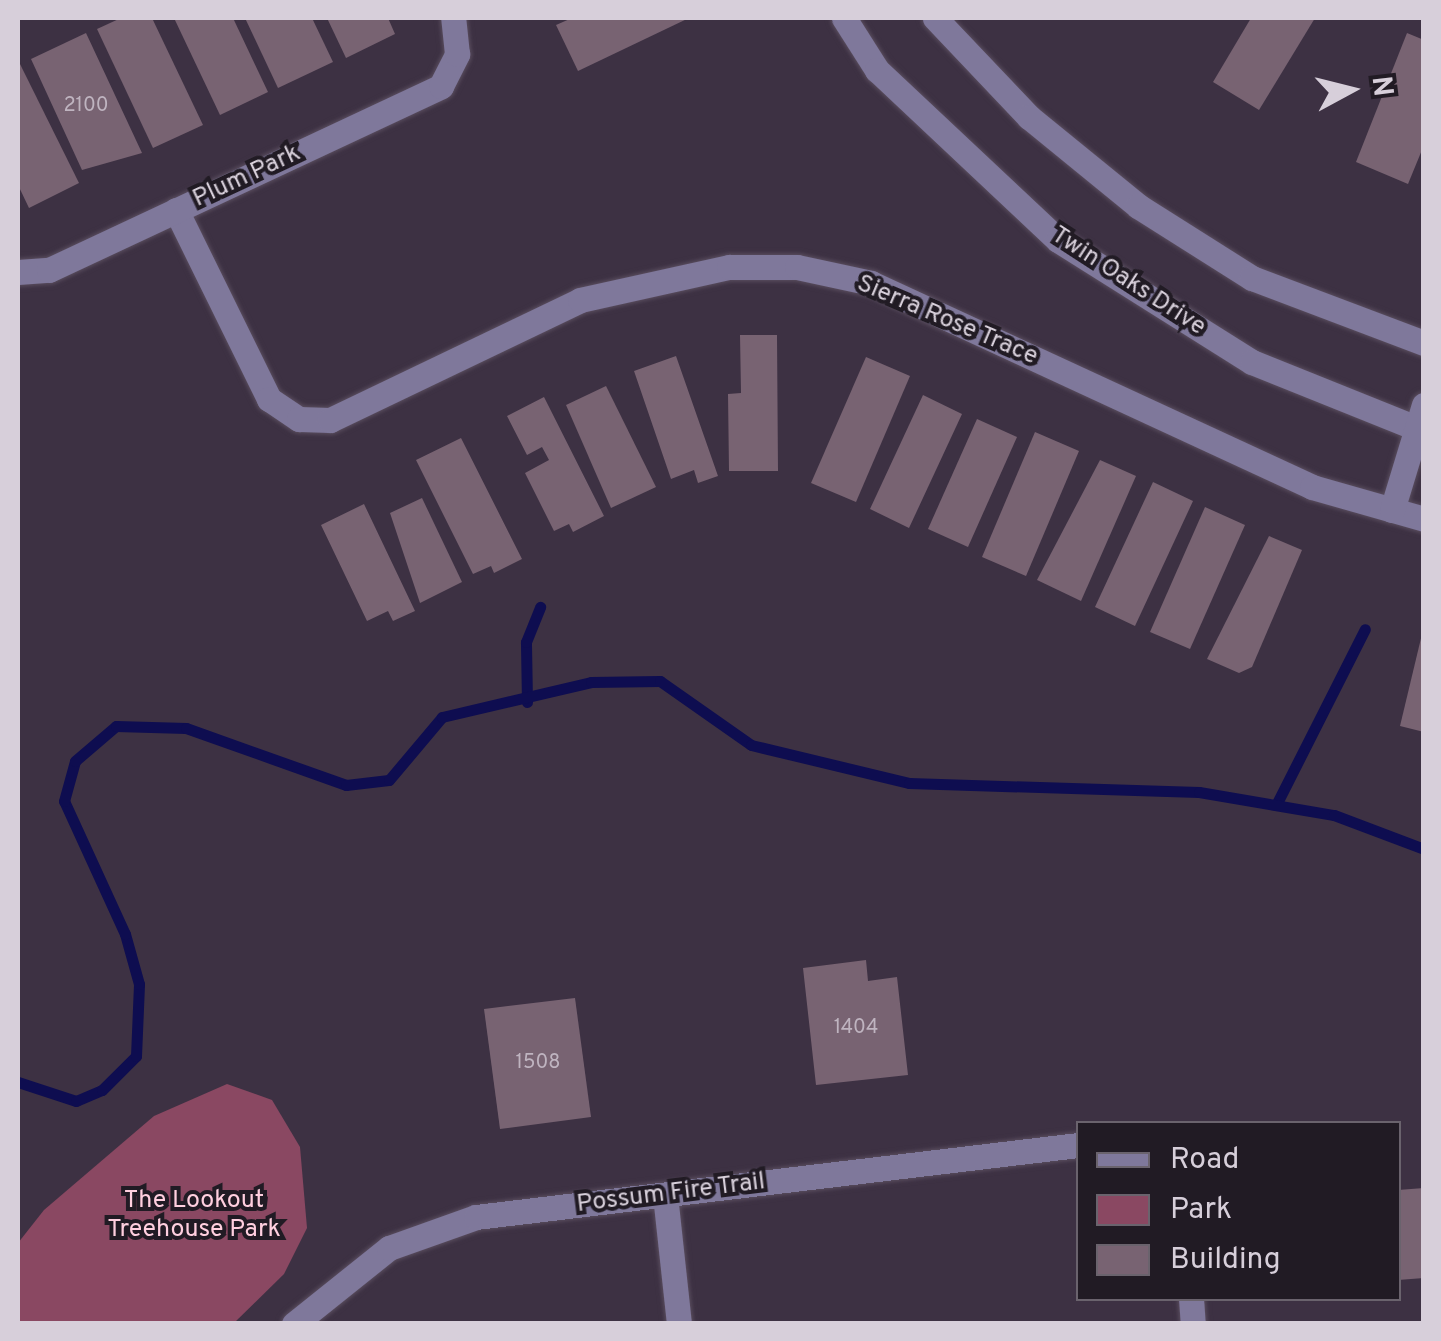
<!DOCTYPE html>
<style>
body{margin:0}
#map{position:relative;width:1441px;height:1341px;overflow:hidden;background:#3d3143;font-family:Overpass,sans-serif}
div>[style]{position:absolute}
.green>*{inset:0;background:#8a4862}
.stream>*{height:11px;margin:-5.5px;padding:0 5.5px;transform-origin:5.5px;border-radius:5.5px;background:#0e0d50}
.building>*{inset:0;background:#786372}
.roads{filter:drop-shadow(0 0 2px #594d5e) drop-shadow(0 0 2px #594d5e)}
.minor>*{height:25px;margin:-12.5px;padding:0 12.5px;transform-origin:12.5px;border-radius:12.5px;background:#7f789b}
span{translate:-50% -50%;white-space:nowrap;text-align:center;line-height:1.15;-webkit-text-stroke:8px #211b24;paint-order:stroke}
.number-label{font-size:20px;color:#bfb4c0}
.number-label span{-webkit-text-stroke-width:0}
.street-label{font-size:25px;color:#d7cfda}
.park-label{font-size:25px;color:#ffcfdf}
.frame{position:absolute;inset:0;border:20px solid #d7cfda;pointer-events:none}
.legend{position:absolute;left:1076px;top:1121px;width:325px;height:180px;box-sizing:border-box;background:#211b24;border:2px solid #6a636d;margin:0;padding:12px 18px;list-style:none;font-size:30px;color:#d7cfda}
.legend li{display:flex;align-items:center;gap:20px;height:50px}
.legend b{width:50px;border:2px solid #6a636d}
.north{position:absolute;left:1301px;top:40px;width:100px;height:100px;-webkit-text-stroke:8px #211b24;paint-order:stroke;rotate:83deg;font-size:28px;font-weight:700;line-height:40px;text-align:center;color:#d7cfda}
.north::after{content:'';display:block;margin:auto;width:35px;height:45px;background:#d7cfda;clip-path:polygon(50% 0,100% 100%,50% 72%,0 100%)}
</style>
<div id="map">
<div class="green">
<div style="clip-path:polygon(227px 1084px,272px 1100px,300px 1147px,307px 1228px,284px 1274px,234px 1323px,18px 1323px,18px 1243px,44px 1210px,154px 1116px)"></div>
</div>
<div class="stream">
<div style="left:527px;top:702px;width:60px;rotate:-91deg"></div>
<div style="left:526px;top:642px;width:38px;rotate:-68deg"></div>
<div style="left:1276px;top:805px;width:197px;rotate:-63.2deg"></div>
<div style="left:18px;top:1082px;width:61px;rotate:18.1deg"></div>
<div style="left:76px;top:1101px;width:28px;rotate:-23deg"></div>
<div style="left:102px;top:1090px;width:48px;rotate:-45deg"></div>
<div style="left:136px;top:1056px;width:72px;rotate:-87.6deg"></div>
<div style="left:139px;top:984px;width:52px;rotate:-105.6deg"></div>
<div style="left:125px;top:934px;width:146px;rotate:-114.6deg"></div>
<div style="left:64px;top:801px;width:41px;rotate:-74.6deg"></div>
<div style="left:75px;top:761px;width:54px;rotate:-40.5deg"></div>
<div style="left:116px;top:726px;width:70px;rotate:1.6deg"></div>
<div style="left:186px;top:728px;width:170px;rotate:19.6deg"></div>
<div style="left:346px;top:785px;width:43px;rotate:-6.6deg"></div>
<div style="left:389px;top:780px;width:82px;rotate:-49.9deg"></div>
<div style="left:442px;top:717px;width:153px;rotate:-13.2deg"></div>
<div style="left:591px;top:682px;width:69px;rotate:-0.8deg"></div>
<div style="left:660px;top:681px;width:111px;rotate:35.1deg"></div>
<div style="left:751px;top:745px;width:163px;rotate:13.5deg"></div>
<div style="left:909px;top:783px;width:290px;rotate:1.8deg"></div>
<div style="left:1199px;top:792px;width:137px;rotate:9.7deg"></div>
<div style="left:1334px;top:815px;width:96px;rotate:20.7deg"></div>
</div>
<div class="building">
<div style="clip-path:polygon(121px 18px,152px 18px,203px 125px,153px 148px,97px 29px)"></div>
<div style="clip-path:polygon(174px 18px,233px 18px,268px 92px,220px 115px)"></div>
<div style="clip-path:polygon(245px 18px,312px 18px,333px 62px,278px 88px)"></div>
<div style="clip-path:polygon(327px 18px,388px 18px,395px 34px,346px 58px)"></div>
<div style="clip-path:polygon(572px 18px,689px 18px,578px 71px,556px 25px)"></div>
<div style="clip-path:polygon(1251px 18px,1315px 18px,1259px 110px,1213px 82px)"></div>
<div style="clip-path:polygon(86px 33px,142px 153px,82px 170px,31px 59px)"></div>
<div style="clip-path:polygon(1407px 33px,1424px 40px,1424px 145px,1408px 184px,1356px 162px)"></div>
<div style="clip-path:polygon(18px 60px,79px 183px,29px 208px,18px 185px)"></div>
<div style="clip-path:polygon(740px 335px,777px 335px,778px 471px,729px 471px,728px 394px,741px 393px)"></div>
<div style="clip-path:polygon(676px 356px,718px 476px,698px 483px,694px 470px,671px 479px,634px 371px)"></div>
<div style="clip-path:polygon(866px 357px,910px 376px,856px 502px,811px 483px)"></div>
<div style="clip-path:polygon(606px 386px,656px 487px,611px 508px,566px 405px)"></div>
<div style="clip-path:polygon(923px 395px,962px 414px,909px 528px,870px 509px)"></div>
<div style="clip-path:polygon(544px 397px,604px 516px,573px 532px,569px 524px,554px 531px,525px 473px,549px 460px,542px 447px,527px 455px,507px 416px)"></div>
<div style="clip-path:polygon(977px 419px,1017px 437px,968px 547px,928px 529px)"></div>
<div style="clip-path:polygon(1035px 432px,1079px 451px,1026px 576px,982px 557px)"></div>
<div style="clip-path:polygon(461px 438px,522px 559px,494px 573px,491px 566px,473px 574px,416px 460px)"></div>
<div style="clip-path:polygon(1100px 460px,1136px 476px,1081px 601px,1037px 580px)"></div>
<div style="clip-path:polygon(1153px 482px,1193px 501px,1135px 626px,1095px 607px)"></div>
<div style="clip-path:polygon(422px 498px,462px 582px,420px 603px,390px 513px)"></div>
<div style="clip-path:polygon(364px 504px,415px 611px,393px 621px,388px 611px,367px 621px,321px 525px)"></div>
<div style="clip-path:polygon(1205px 507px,1245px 525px,1190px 649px,1150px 632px)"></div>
<div style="clip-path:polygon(1269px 536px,1302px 550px,1252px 667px,1239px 673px,1207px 659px)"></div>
<div style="clip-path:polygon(1422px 634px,1424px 634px,1424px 732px,1400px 726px)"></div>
<div style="clip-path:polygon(866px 960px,868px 981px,897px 977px,908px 1075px,816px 1085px,803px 968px)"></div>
<div style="clip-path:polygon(575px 998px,591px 1117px,500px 1129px,484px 1009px)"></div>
<div style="clip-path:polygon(1424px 1188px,1424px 1278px,1398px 1280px,1398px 1190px)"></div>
</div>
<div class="roads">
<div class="minor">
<div style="left:844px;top:18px;width:62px;rotate:57.6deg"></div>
<div style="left:877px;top:70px;width:248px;rotate:43.2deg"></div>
<div style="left:1058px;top:240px;width:229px;rotate:32.2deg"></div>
<div style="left:1252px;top:362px;width:185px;rotate:21.9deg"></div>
<div style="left:935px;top:18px;width:137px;rotate:46.5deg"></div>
<div style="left:1029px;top:117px;width:141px;rotate:39.2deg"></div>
<div style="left:1138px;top:206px;width:135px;rotate:32.3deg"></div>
<div style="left:1252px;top:278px;width:184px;rotate:20.7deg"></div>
<div style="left:176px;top:210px;width:211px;rotate:63.8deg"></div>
<div style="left:269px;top:399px;width:36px;rotate:34deg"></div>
<div style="left:299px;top:419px;width:31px;rotate:2deg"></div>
<div style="left:330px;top:420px;width:277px;rotate:-25.6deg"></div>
<div style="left:580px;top:300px;width:153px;rotate:-12.5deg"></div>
<div style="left:729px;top:267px;width:68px"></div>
<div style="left:797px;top:267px;width:76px;rotate:12.2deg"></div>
<div style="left:871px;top:283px;width:486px;rotate:24.8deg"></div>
<div style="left:1312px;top:487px;width:116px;rotate:15.9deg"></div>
<div style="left:18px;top:272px;width:31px;rotate:-4deg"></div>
<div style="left:49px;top:270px;width:433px;rotate:-25.1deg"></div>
<div style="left:441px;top:86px;width:36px;rotate:-63deg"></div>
<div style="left:457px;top:54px;width:36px;rotate:-96deg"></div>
<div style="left:1392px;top:510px;width:110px;rotate:-73.1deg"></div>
<div style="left:665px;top:1195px;width:130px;rotate:83.8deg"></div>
<div style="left:1191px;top:1298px;width:26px;rotate:86deg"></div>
<div style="left:294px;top:1324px;width:122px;rotate:-38.7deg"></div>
<div style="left:389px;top:1248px;width:92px;rotate:-19.6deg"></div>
<div style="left:476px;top:1217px;width:606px;rotate:-6.82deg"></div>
</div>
</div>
<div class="number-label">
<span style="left:86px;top:106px">2100</span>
<span style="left:856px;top:1028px">1404</span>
<span style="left:538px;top:1063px">1508</span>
</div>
<div class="street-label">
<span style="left:247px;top:177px;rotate:-25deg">Plum Park</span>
<span style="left:1128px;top:282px;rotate:33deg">Twin Oaks Drive</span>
<span style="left:947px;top:321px;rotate:23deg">Sierra Rose Trace</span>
<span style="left:671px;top:1194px;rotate:-7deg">Possum Fire Trail</span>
</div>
<div class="park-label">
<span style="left:194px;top:1216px">The Lookout<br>Treehouse Park</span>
</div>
<div class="frame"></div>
<ul class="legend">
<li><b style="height:12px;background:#7f789b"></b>Road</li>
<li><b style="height:28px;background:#8a4862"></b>Park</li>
<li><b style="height:28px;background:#786372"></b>Building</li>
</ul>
<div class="north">N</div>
</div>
